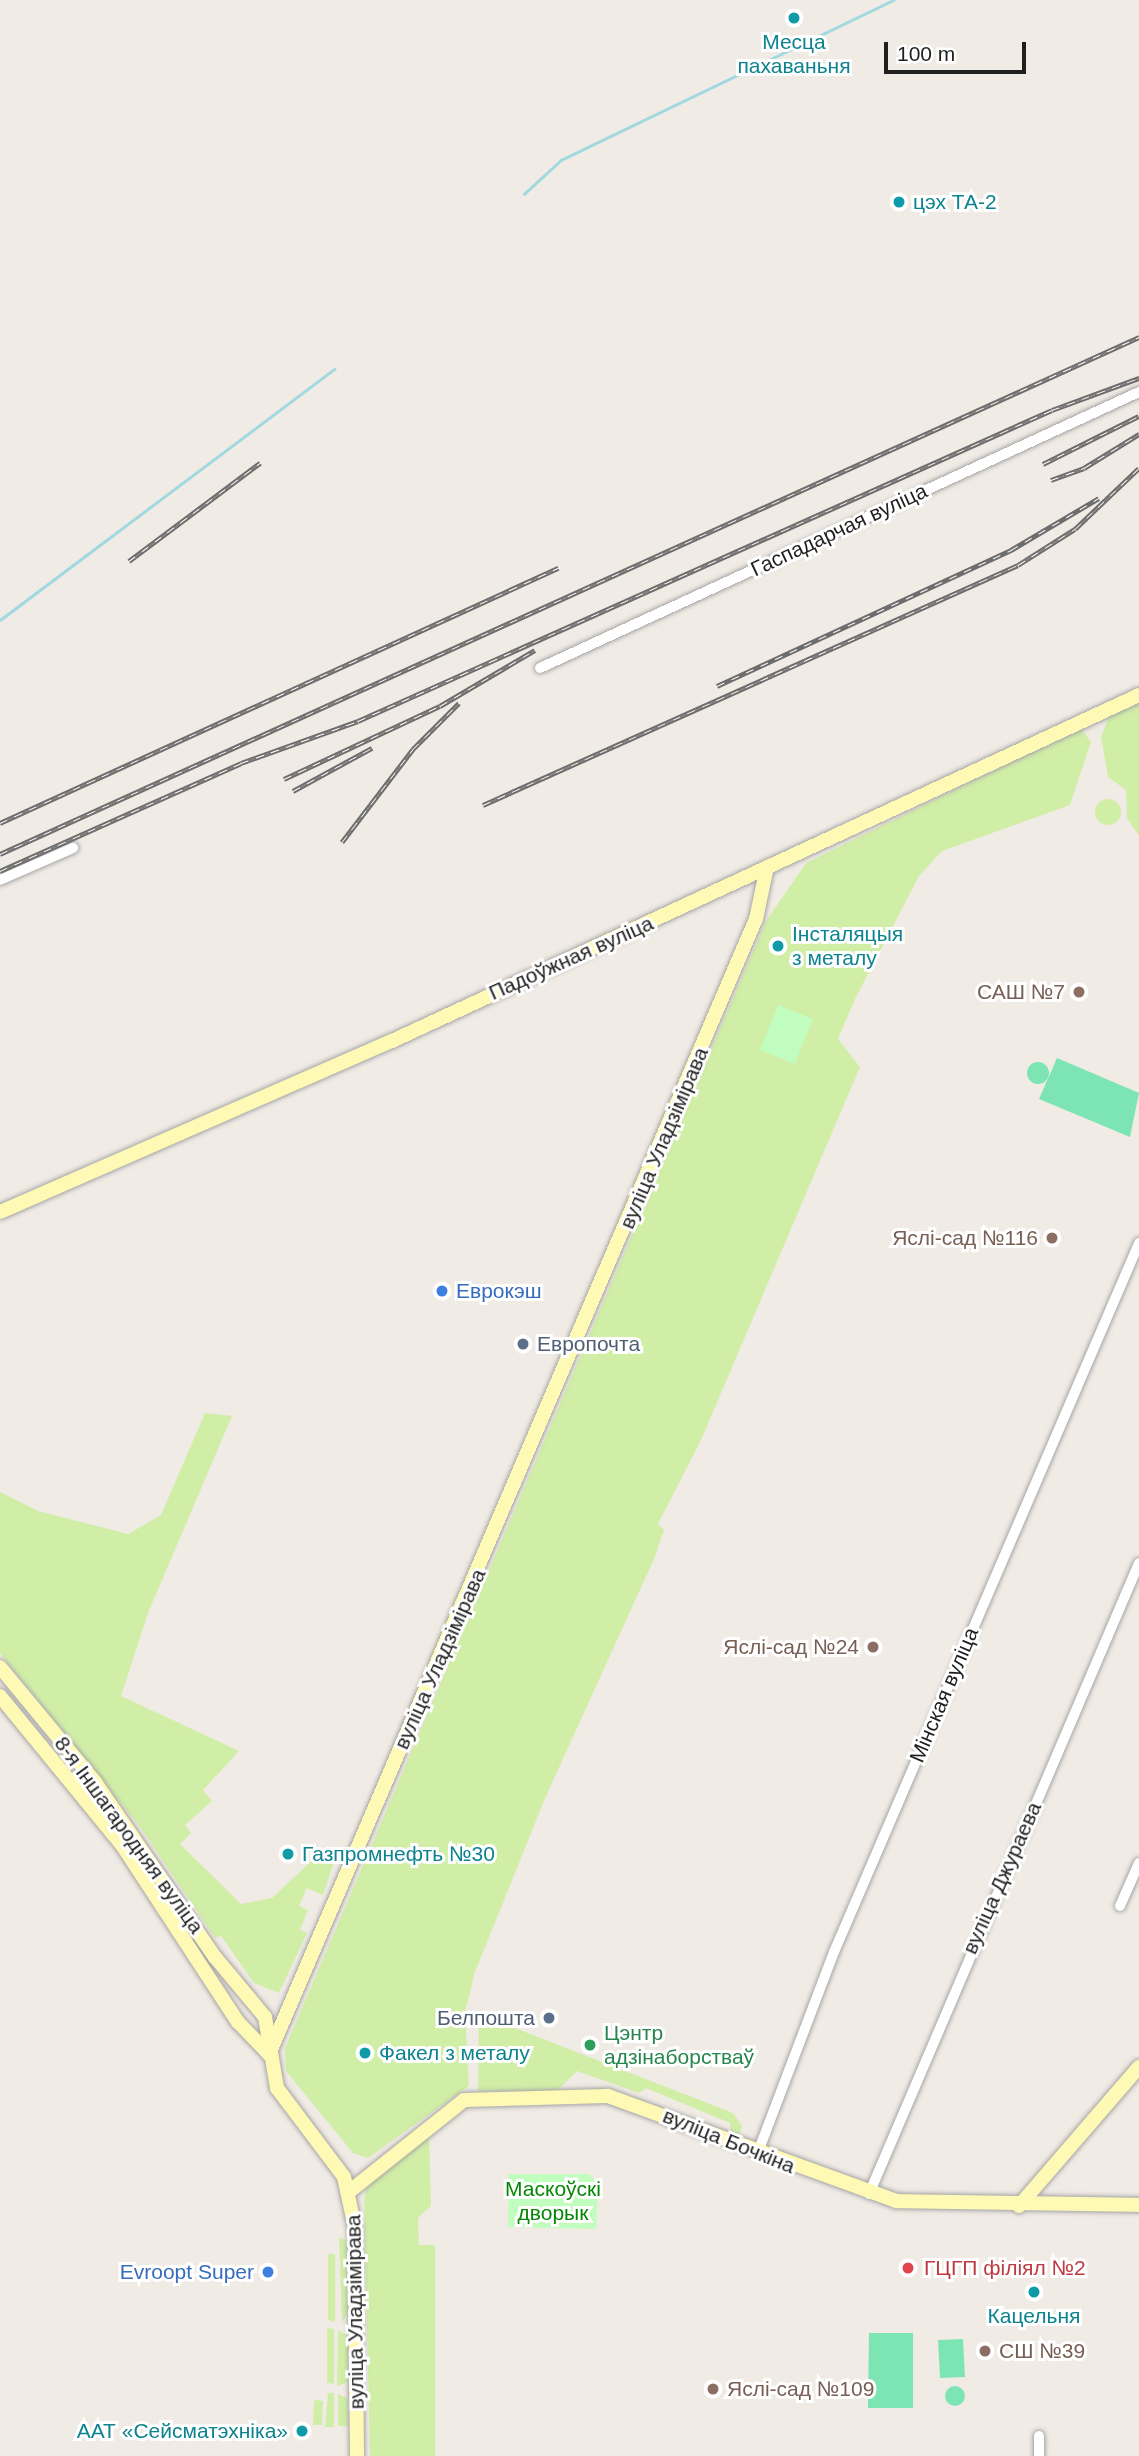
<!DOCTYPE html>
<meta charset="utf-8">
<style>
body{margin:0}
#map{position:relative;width:1139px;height:2456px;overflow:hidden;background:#f1ebe5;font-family:Arial,sans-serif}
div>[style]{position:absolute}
.grass>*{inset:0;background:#d1eea7}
.round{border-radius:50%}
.park>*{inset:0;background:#c0fdbf}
.pitch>*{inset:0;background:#7de5b3}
.stream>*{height:2.5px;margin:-1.25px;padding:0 1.25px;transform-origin:1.25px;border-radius:1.25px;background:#a2d9e1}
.roads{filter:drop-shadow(0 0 2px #a6a6a6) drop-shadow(0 0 2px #a6a6a6)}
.street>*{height:10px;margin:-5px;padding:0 5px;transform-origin:5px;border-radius:5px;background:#fff}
.secondary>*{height:14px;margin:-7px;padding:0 7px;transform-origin:7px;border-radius:7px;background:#fefab5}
.rail>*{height:5px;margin-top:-2.5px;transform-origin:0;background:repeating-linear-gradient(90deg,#fff 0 8px,#6d6d6d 0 16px);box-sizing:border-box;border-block:2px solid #6d6d6d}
.dots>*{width:19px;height:19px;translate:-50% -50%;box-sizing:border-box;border:4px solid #fff;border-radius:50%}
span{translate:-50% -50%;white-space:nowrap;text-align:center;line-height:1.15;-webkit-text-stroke:6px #fff;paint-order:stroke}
.culture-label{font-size:21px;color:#0d838f}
.left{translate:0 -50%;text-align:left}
.right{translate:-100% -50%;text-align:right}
.street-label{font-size:21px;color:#1f1f1f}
.education-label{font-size:21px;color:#785e54}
.shop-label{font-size:21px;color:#366cbe}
.service-label{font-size:21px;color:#4e5e75}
.leisure-label{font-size:21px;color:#27864d}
.park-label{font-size:21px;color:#068604}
.health-label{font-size:21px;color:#be3a42}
.scale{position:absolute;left:884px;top:42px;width:142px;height:32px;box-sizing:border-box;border:4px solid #1f1f1f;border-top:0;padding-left:9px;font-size:21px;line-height:24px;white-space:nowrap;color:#1f1f1f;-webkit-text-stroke:5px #fff;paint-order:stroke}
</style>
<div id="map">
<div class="grass">
<div style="clip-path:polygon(1139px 703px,1139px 836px,1127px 818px,1126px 790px,1108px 777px,1101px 737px,1109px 716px)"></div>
<div style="clip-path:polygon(1081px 728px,1091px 742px,1070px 805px,942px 851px,919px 876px,856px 997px,838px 1039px,860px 1067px,701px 1440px,658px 1524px,664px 1530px,654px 1559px,546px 1796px,475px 1972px,465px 2012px,469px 2086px,368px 2158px,353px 2153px,286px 2071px,285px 2048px,766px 921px,806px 863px)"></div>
<div class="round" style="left:1095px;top:799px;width:26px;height:26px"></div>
<div style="clip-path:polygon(205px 1413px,232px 1416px,148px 1613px,121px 1696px,239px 1751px,203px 1790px,212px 1801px,185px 1825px,191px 1833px,180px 1844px,241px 1904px,272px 1898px,325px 1848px,337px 1853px,323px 1895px,307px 1888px,299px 1906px,308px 1910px,300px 1930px,307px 1933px,279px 1993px,254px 1983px,221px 1936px,215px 1938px,141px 1828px,0 1653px,0 1492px,38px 1511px,128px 1534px,161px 1515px)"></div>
<div style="clip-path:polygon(479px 2014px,733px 2113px,742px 2126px,739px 2135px,731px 2134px,730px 2123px,646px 2088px,639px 2093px,577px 2071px,557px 2091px,478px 2091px)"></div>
<div style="clip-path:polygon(429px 2133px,431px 2206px,418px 2218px,419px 2245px,435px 2245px,435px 2456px,370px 2456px,364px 2199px,368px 2184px)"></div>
<div style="clip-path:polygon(339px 2237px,347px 2241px,348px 2312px,342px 2323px)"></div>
<div style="clip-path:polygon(328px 2254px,335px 2254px,335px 2322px,328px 2320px)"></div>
<div style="clip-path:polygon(327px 2328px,334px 2329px,334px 2384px,327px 2383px)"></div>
<div style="clip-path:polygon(338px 2330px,348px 2336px,348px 2382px,337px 2386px)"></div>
<div style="clip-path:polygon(328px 2393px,334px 2393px,334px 2427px,325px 2427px)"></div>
<div style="clip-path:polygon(338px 2394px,348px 2399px,348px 2426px,338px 2426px)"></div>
<div style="clip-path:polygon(314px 2400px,323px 2401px,322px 2425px,313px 2425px)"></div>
</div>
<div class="park">
<div style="clip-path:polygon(778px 1005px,813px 1019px,795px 1064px,760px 1050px)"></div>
<div style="clip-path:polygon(509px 2174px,589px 2174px,598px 2183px,596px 2229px,508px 2227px)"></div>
</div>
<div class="pitch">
<div style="clip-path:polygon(1057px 1058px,1139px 1093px,1130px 1137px,1039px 1099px)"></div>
<div class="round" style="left:1027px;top:1062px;width:22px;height:22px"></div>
<div style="clip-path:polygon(869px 2333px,913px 2333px,913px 2408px,868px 2408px)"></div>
<div style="clip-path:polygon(963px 2339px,965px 2377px,940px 2378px,938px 2340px)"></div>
<div class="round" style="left:945px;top:2386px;width:20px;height:20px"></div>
</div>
<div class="stream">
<div style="left:524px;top:194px;width:50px;rotate:-42.6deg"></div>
<div style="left:561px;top:160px;width:369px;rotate:-25.7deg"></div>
<div style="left:0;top:620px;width:418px;rotate:-36.9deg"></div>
</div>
<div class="roads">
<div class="street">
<div style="left:540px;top:668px;width:660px;rotate:-24.74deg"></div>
<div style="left:0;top:880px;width:80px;rotate:-23.7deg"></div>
<div style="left:1120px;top:1906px;width:47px;rotate:-66.2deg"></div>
<div style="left:758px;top:2152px;width:214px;rotate:-69.2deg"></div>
<div style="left:834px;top:1952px;width:772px;rotate:-66.72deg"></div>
<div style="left:869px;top:2194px;width:686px;rotate:-66.83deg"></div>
<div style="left:1039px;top:2456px;width:20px;rotate:-90deg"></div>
</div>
<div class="secondary">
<div style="left:0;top:1212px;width:428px;rotate:-23.6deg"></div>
<div style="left:392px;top:1041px;width:823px;rotate:-24.85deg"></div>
<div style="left:0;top:1667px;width:149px;rotate:50.4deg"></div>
<div style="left:95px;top:1782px;width:212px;rotate:55.6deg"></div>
<div style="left:215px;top:1957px;width:78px;rotate:50.2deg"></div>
<div style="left:265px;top:2017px;width:72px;rotate:80.4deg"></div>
<div style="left:277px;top:2088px;width:111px;rotate:53deg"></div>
<div style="left:344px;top:2177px;width:52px;rotate:77.8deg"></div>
<div style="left:355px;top:2228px;width:228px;rotate:89.5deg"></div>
<div style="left:0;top:1696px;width:193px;rotate:50.7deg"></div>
<div style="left:122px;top:1845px;width:212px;rotate:56.8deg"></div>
<div style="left:238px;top:2022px;width:45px;rotate:45.9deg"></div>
<div style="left:269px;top:2054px;width:1235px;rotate:-66.78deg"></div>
<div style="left:756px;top:919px;width:53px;rotate:-78.1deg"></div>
<div style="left:350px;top:2191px;width:146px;rotate:-38.6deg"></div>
<div style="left:464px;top:2100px;width:144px;rotate:-1.6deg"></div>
<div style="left:608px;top:2096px;width:307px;rotate:20deg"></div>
<div style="left:896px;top:2201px;width:243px;rotate:0.9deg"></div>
<div style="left:1019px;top:2206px;width:184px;rotate:-49.2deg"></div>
</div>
</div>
<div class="rail">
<div style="left:1043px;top:464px;width:107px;rotate:-26.6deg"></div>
<div style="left:1051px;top:480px;width:35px;rotate:-20deg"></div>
<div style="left:1084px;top:468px;width:65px;rotate:-31.7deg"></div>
<div style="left:129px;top:561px;width:164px;rotate:-36.8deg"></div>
<div style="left:717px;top:686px;width:324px;rotate:-24.8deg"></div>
<div style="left:1011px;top:550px;width:102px;rotate:-30.6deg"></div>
<div style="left:284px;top:779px;width:172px;rotate:-25.1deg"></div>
<div style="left:440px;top:706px;width:110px;rotate:-30.5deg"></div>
<div style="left:293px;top:791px;width:90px;rotate:-28.6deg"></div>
<div style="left:483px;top:805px;width:586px;rotate:-24.16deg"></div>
<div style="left:1018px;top:565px;width:67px;rotate:-32.3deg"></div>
<div style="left:1075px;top:529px;width:88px;rotate:-43.6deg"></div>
<div style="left:0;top:823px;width:614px;rotate:-24.56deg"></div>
<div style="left:342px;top:842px;width:117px;rotate:-52.6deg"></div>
<div style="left:413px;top:749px;width:65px;rotate:-45deg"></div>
<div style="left:0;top:854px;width:1251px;rotate:-24.41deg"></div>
<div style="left:0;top:871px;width:264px;rotate:-24.1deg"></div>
<div style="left:241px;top:763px;width:124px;rotate:-19.7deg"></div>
<div style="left:358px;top:721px;width:760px;rotate:-24.14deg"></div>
<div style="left:1052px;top:410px;width:93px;rotate:-20.2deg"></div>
</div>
<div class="dots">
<div style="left:794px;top:18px;background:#0f9aa8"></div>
<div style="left:899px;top:202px;background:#0f9aa8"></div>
<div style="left:778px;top:946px;background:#0f9aa8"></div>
<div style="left:1079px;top:992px;background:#8d6e63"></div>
<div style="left:1052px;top:1238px;background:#8d6e63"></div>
<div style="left:442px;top:1291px;background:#3f7fe0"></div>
<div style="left:523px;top:1344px;background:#5c6f8a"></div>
<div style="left:873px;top:1647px;background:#8d6e63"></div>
<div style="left:288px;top:1854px;background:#0f9aa8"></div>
<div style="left:549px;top:2018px;background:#5c6f8a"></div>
<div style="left:590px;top:2045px;background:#2e9e5b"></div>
<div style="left:365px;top:2053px;background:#0f9aa8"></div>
<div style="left:908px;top:2268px;background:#e0444e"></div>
<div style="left:268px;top:2272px;background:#3f7fe0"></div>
<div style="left:1034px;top:2292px;background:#0f9aa8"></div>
<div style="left:985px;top:2351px;background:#8d6e63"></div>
<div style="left:713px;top:2389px;background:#8d6e63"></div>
<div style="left:302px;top:2431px;background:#0f9aa8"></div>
</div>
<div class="culture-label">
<span style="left:794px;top:54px">Месца<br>пахаваньня</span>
<span class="left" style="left:913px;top:202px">цэх ТА-2</span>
<span class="left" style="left:792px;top:946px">Інсталяцыя<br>з металу</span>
<span class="left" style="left:302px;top:1854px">Газпромнефть №30</span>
<span class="left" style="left:379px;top:2053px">Факел з металу</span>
<span style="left:1034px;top:2316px">Кацельня</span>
<span class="right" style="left:288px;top:2431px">ААТ «Сейсматэхніка»</span>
</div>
<div class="street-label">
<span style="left:839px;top:530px;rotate:-25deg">Гаспадарчая вуліца</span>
<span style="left:571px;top:958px;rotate:-24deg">Падоўжная вуліца</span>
<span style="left:664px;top:1138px;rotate:-67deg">вуліца Уладзімірава</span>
<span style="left:440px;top:1659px;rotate:-66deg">вуліца Уладзімірава</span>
<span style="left:944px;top:1695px;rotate:-67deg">Мінская вуліца</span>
<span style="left:129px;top:1835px;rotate:54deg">8-я Іншагародняя вуліца</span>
<span style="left:1002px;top:1878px;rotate:-66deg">вуліца Джураева</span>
<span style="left:729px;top:2141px;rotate:22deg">вуліца Бочкіна</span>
<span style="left:355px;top:2312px;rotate:-91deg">вуліца Уладзімірава</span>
</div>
<div class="education-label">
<span class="right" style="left:1065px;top:992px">САШ №7</span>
<span class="right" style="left:1038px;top:1238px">Яслі-сад №116</span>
<span class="right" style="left:859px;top:1647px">Яслі-сад №24</span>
<span class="left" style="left:999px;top:2351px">СШ №39</span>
<span class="left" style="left:727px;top:2389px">Яслі-сад №109</span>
</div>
<div class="shop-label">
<span class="left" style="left:456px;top:1291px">Еврокэш</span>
<span class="right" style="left:254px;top:2272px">Evroopt Super</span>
</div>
<div class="service-label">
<span class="left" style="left:537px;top:1344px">Европочта</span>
<span class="right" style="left:535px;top:2018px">Белпошта</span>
</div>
<div class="leisure-label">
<span class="left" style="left:604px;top:2045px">Цэнтр<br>адзінаборстваў</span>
</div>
<div class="park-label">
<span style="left:553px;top:2201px">Маскоўскі<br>дворык</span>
</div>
<div class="health-label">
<span class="left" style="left:924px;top:2268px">ГЦГП філіял №2</span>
</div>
<div class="scale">100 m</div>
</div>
